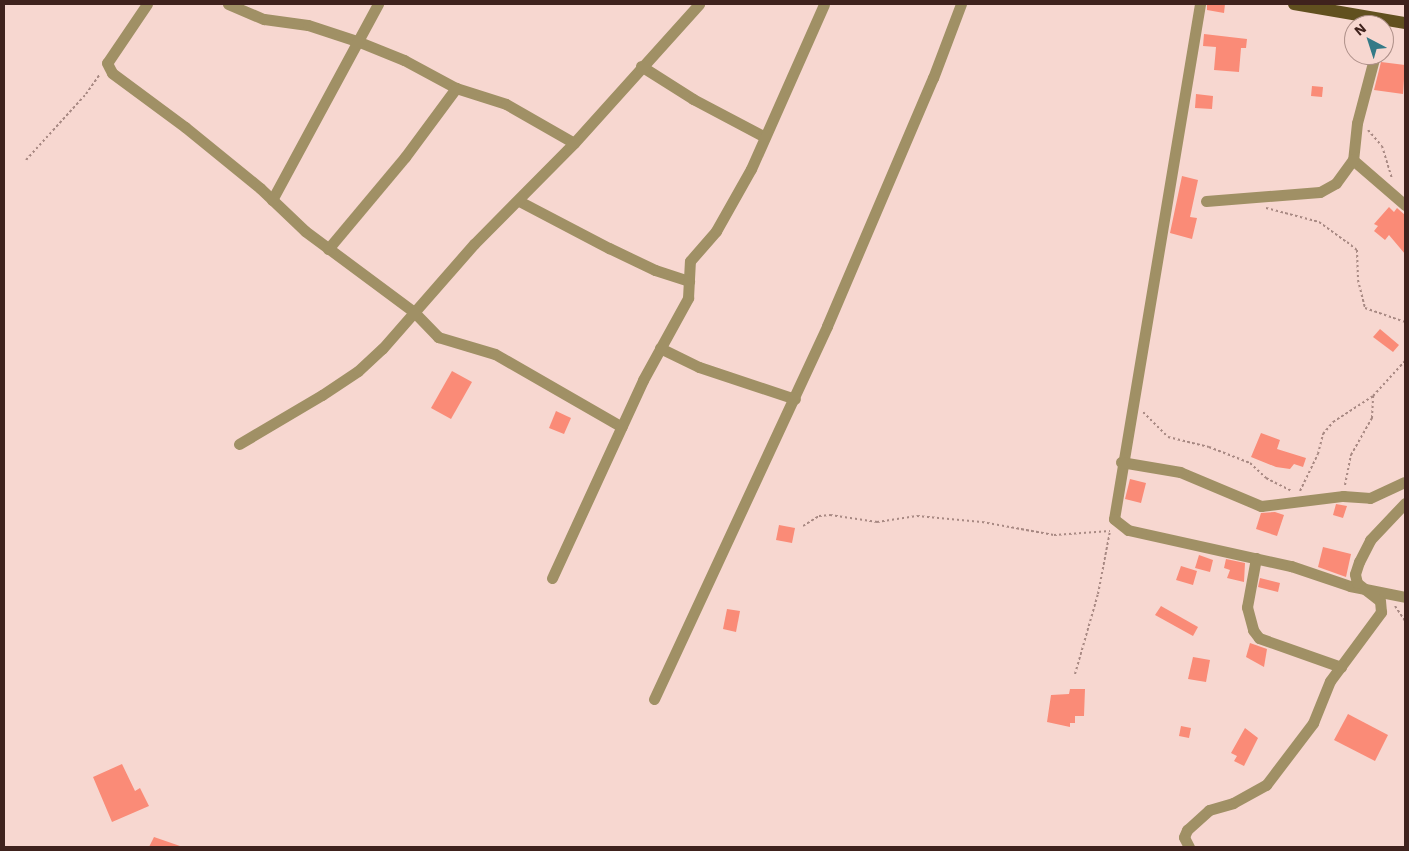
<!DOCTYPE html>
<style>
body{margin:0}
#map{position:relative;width:1409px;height:851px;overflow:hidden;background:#f7d7d0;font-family:"Work Sans",sans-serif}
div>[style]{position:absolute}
.building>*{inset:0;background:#fa8b77}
.path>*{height:2px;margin-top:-1px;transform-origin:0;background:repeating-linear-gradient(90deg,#a88983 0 2.5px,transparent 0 5px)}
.minor>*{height:11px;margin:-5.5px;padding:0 5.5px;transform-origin:5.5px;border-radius:5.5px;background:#a09065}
.major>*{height:12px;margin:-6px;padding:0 6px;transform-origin:6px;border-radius:6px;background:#61501f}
span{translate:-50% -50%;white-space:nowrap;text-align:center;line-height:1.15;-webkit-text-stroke:4.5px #f7d7d0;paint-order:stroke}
.frame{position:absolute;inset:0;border:5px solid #3f221d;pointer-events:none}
.north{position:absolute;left:1344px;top:15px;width:50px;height:50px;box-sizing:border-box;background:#f7d7d0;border:1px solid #ad8f88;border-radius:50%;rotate:320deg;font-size:14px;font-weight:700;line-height:20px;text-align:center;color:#3f221d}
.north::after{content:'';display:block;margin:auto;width:18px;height:22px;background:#347a87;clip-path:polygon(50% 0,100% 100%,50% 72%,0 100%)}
</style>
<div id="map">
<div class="building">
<div style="clip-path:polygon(1207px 4px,1225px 4px,1224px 13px,1207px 10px)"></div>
<div style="clip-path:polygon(1204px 34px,1247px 39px,1246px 48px,1241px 48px,1239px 72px,1214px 70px,1216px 47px,1203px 46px)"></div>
<div style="clip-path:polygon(1381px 62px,1405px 65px,1403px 94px,1374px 90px)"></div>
<div style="clip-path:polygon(1312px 86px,1323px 87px,1322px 97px,1311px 96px)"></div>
<div style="clip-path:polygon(1196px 94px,1213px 96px,1212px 109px,1195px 108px)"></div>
<div style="clip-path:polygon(1182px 176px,1198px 180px,1190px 217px,1197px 218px,1192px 239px,1170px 233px)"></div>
<div style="clip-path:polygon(1389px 207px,1394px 212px,1397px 208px,1405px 215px,1405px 254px,1389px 235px,1385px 240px,1374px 231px,1378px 226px,1374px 224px)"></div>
<div style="clip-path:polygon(1380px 329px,1399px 345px,1393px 352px,1373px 337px)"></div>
<div style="clip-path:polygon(452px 371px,472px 382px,451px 419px,431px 408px)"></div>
<div style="clip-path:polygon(556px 411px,571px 418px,564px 434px,549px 428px)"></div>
<div style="clip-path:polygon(1261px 433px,1280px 440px,1277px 449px,1306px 458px,1303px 467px,1294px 464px,1290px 469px,1276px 467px,1251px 457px)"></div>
<div style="clip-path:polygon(1130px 479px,1146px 483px,1141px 503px,1125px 499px)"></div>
<div style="clip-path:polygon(1336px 504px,1347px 506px,1343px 518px,1333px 515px)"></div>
<div style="clip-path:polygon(1275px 512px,1284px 515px,1277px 536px,1256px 529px,1261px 513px)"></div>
<div style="clip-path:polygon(779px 525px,795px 528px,792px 543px,776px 540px)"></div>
<div style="clip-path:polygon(1323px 547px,1351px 554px,1346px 577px,1318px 567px)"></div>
<div style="clip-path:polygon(1199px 555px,1213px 560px,1210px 572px,1195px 568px)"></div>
<div style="clip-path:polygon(1226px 559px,1245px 563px,1244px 582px,1227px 578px,1230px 570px,1224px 568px)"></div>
<div style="clip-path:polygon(1181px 566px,1197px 571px,1193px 585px,1176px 580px)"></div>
<div style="clip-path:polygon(1260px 578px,1280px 583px,1278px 592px,1258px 587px)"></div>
<div style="clip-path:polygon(1161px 606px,1198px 627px,1193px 636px,1155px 615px)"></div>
<div style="clip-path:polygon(727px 609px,740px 611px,736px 632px,723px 629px)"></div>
<div style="clip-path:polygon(1250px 643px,1267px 649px,1264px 667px,1246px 657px)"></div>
<div style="clip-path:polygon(1193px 657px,1210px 660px,1206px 682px,1188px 679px)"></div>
<div style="clip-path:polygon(1070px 689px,1085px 689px,1084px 716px,1075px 716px,1075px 723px,1070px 723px,1070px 727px,1047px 722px,1051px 695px,1069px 694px)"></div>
<div style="clip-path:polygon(1348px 714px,1388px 735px,1375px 761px,1334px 740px)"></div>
<div style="clip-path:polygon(1181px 726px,1191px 728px,1189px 738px,1179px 736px)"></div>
<div style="clip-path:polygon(1245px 728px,1258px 738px,1244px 766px,1234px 761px,1237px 756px,1231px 753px)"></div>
<div style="clip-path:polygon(122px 764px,135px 791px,140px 788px,149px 806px,112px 822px,93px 777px)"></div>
<div style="clip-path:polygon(154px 837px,180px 846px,179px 847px,149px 847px)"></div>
</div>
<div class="path">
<div style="left:1368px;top:130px;width:21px;rotate:49deg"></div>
<div style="left:1382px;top:146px;width:34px;rotate:73deg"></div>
<div style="left:26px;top:160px;width:89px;rotate:-47.7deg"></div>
<div style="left:86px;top:94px;width:24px;rotate:-55deg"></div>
<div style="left:1266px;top:208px;width:55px;rotate:14.8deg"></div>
<div style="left:1319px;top:222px;width:34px;rotate:36deg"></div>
<div style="left:1347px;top:242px;width:13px;rotate:39deg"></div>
<div style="left:1357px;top:250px;width:30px;rotate:88deg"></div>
<div style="left:1358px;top:280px;width:29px;rotate:76deg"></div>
<div style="left:1365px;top:308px;width:42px;rotate:19.3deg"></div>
<div style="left:1143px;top:412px;width:35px;rotate:45deg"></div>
<div style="left:1168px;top:437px;width:42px;rotate:13.7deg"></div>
<div style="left:1209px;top:447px;width:44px;rotate:21.3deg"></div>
<div style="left:1250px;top:463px;width:22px;rotate:43deg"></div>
<div style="left:1266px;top:478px;width:28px;rotate:27deg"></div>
<div style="left:1345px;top:485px;width:31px;rotate:-79deg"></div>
<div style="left:1351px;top:455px;width:43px;rotate:-60.4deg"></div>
<div style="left:1372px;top:418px;width:22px;rotate:-87deg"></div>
<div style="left:1300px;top:491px;width:41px;rotate:-64.1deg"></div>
<div style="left:1318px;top:454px;width:21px;rotate:-76deg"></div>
<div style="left:1323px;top:434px;width:16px;rotate:-50deg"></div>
<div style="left:1333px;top:422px;width:48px;rotate:-33deg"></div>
<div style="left:1373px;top:396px;width:47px;rotate:-47.6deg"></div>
<div style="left:803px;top:526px;width:19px;rotate:-32deg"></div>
<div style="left:819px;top:516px;width:11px;rotate:-5deg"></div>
<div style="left:830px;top:515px;width:48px;rotate:8.5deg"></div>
<div style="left:877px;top:522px;width:40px;rotate:-8.5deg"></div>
<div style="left:917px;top:516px;width:65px;rotate:5.3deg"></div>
<div style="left:982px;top:522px;width:73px;rotate:10.2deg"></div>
<div style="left:1054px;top:535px;width:56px;rotate:-4.1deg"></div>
<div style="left:1395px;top:606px;width:18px;rotate:56deg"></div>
<div style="left:1075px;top:674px;width:83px;rotate:-74deg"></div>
<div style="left:1098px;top:594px;width:64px;rotate:-79.2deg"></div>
</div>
<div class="minor">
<div style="left:147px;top:4px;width:71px;rotate:124.1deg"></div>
<div style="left:107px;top:63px;width:11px;rotate:63deg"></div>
<div style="left:112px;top:73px;width:91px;rotate:36.5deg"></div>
<div style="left:185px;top:127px;width:97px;rotate:39.1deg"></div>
<div style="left:260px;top:188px;width:62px;rotate:43.7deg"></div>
<div style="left:305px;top:231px;width:136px;rotate:36.6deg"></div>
<div style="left:414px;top:312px;width:35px;rotate:46deg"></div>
<div style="left:438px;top:337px;width:59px;rotate:16.6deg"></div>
<div style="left:495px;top:354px;width:146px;rotate:29.9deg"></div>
<div style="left:228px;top:4px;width:39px;rotate:23deg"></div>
<div style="left:264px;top:19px;width:44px;rotate:7.8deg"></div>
<div style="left:308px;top:25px;width:52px;rotate:18.1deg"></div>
<div style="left:357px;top:41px;width:51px;rotate:22deg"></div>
<div style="left:404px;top:60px;width:59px;rotate:28.3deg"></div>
<div style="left:456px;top:88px;width:52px;rotate:17.7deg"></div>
<div style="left:506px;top:104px;width:78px;rotate:29.8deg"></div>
<div style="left:1200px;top:4px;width:522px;rotate:99.48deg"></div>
<div style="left:1114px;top:519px;width:18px;rotate:38deg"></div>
<div style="left:1128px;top:530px;width:167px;rotate:12.5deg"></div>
<div style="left:1291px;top:566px;width:62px;rotate:18.7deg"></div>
<div style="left:1350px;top:586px;width:56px;rotate:11.3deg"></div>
<div style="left:1375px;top:55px;width:70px;rotate:104.8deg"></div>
<div style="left:1357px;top:123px;width:37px;rotate:96deg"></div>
<div style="left:1353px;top:160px;width:69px;rotate:40.9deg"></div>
<div style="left:641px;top:66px;width:62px;rotate:32.4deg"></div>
<div style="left:693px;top:99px;width:81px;rotate:27.8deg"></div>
<div style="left:272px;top:200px;width:223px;rotate:-61.6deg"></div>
<div style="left:519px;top:201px;width:102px;rotate:27.6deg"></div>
<div style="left:609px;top:248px;width:51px;rotate:25.6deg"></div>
<div style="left:655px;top:270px;width:36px;rotate:18deg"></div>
<div style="left:1206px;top:201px;width:114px;rotate:-4.5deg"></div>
<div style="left:1320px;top:192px;width:18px;rotate:-29deg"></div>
<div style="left:1336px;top:183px;width:29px;rotate:-54deg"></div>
<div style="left:328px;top:249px;width:120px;rotate:-50.1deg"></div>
<div style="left:405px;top:157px;width:86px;rotate:-53.5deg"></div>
<div style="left:660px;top:348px;width:43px;rotate:26deg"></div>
<div style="left:699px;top:367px;width:101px;rotate:18.4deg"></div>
<div style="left:239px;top:444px;width:96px;rotate:-30.6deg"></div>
<div style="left:322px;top:395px;width:43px;rotate:-33.7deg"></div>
<div style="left:358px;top:371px;width:33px;rotate:-43deg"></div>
<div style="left:382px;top:349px;width:140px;rotate:-48.8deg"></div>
<div style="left:474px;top:244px;width:142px;rotate:-45.3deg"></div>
<div style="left:574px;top:143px;width:187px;rotate:-48deg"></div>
<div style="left:1121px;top:462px;width:60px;rotate:9.6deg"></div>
<div style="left:1180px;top:472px;width:88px;rotate:22.8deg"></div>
<div style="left:1261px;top:506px;width:83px;rotate:-7deg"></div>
<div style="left:1343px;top:496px;width:27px;rotate:4deg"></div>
<div style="left:1370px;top:498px;width:38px;rotate:-25deg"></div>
<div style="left:1256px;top:558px;width:50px;rotate:100.4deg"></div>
<div style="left:1247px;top:607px;width:24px;rotate:75deg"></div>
<div style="left:1253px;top:630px;width:10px;rotate:53deg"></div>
<div style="left:1259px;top:638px;width:87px;rotate:19.5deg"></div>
<div style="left:552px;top:578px;width:218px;rotate:-65.3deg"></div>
<div style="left:643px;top:380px;width:94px;rotate:-61.2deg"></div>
<div style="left:688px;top:298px;width:37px;rotate:-87deg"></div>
<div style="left:690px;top:261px;width:40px;rotate:-49deg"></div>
<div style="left:716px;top:231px;width:71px;rotate:-60.6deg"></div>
<div style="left:751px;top:169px;width:180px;rotate:-66.1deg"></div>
<div style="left:654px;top:699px;width:411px;rotate:-65.1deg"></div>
<div style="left:827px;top:326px;width:270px;rotate:-66.9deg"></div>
<div style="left:933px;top:78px;width:79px;rotate:-69.3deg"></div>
<div style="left:1189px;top:847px;width:11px;rotate:-117deg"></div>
<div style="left:1184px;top:837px;width:8px;rotate:-67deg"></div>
<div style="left:1187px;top:830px;width:30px;rotate:-42deg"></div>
<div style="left:1209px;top:810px;width:25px;rotate:-16deg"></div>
<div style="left:1233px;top:803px;width:38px;rotate:-29deg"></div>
<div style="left:1266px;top:785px;width:78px;rotate:-52.8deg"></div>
<div style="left:1313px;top:723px;width:45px;rotate:-68deg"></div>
<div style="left:1330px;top:681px;width:86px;rotate:-53.5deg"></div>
<div style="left:1381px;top:612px;width:11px;rotate:-95deg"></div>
<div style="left:1380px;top:601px;width:29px;rotate:-142deg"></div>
<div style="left:1357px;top:583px;width:9px;rotate:-103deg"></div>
<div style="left:1355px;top:574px;width:13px;rotate:-72deg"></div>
<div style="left:1359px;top:562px;width:25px;rotate:-63deg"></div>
<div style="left:1370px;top:540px;width:51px;rotate:-46.6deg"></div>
</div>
<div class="major">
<div style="left:1294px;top:4px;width:113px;rotate:9.7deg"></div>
</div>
<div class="frame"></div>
<div class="north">N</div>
</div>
